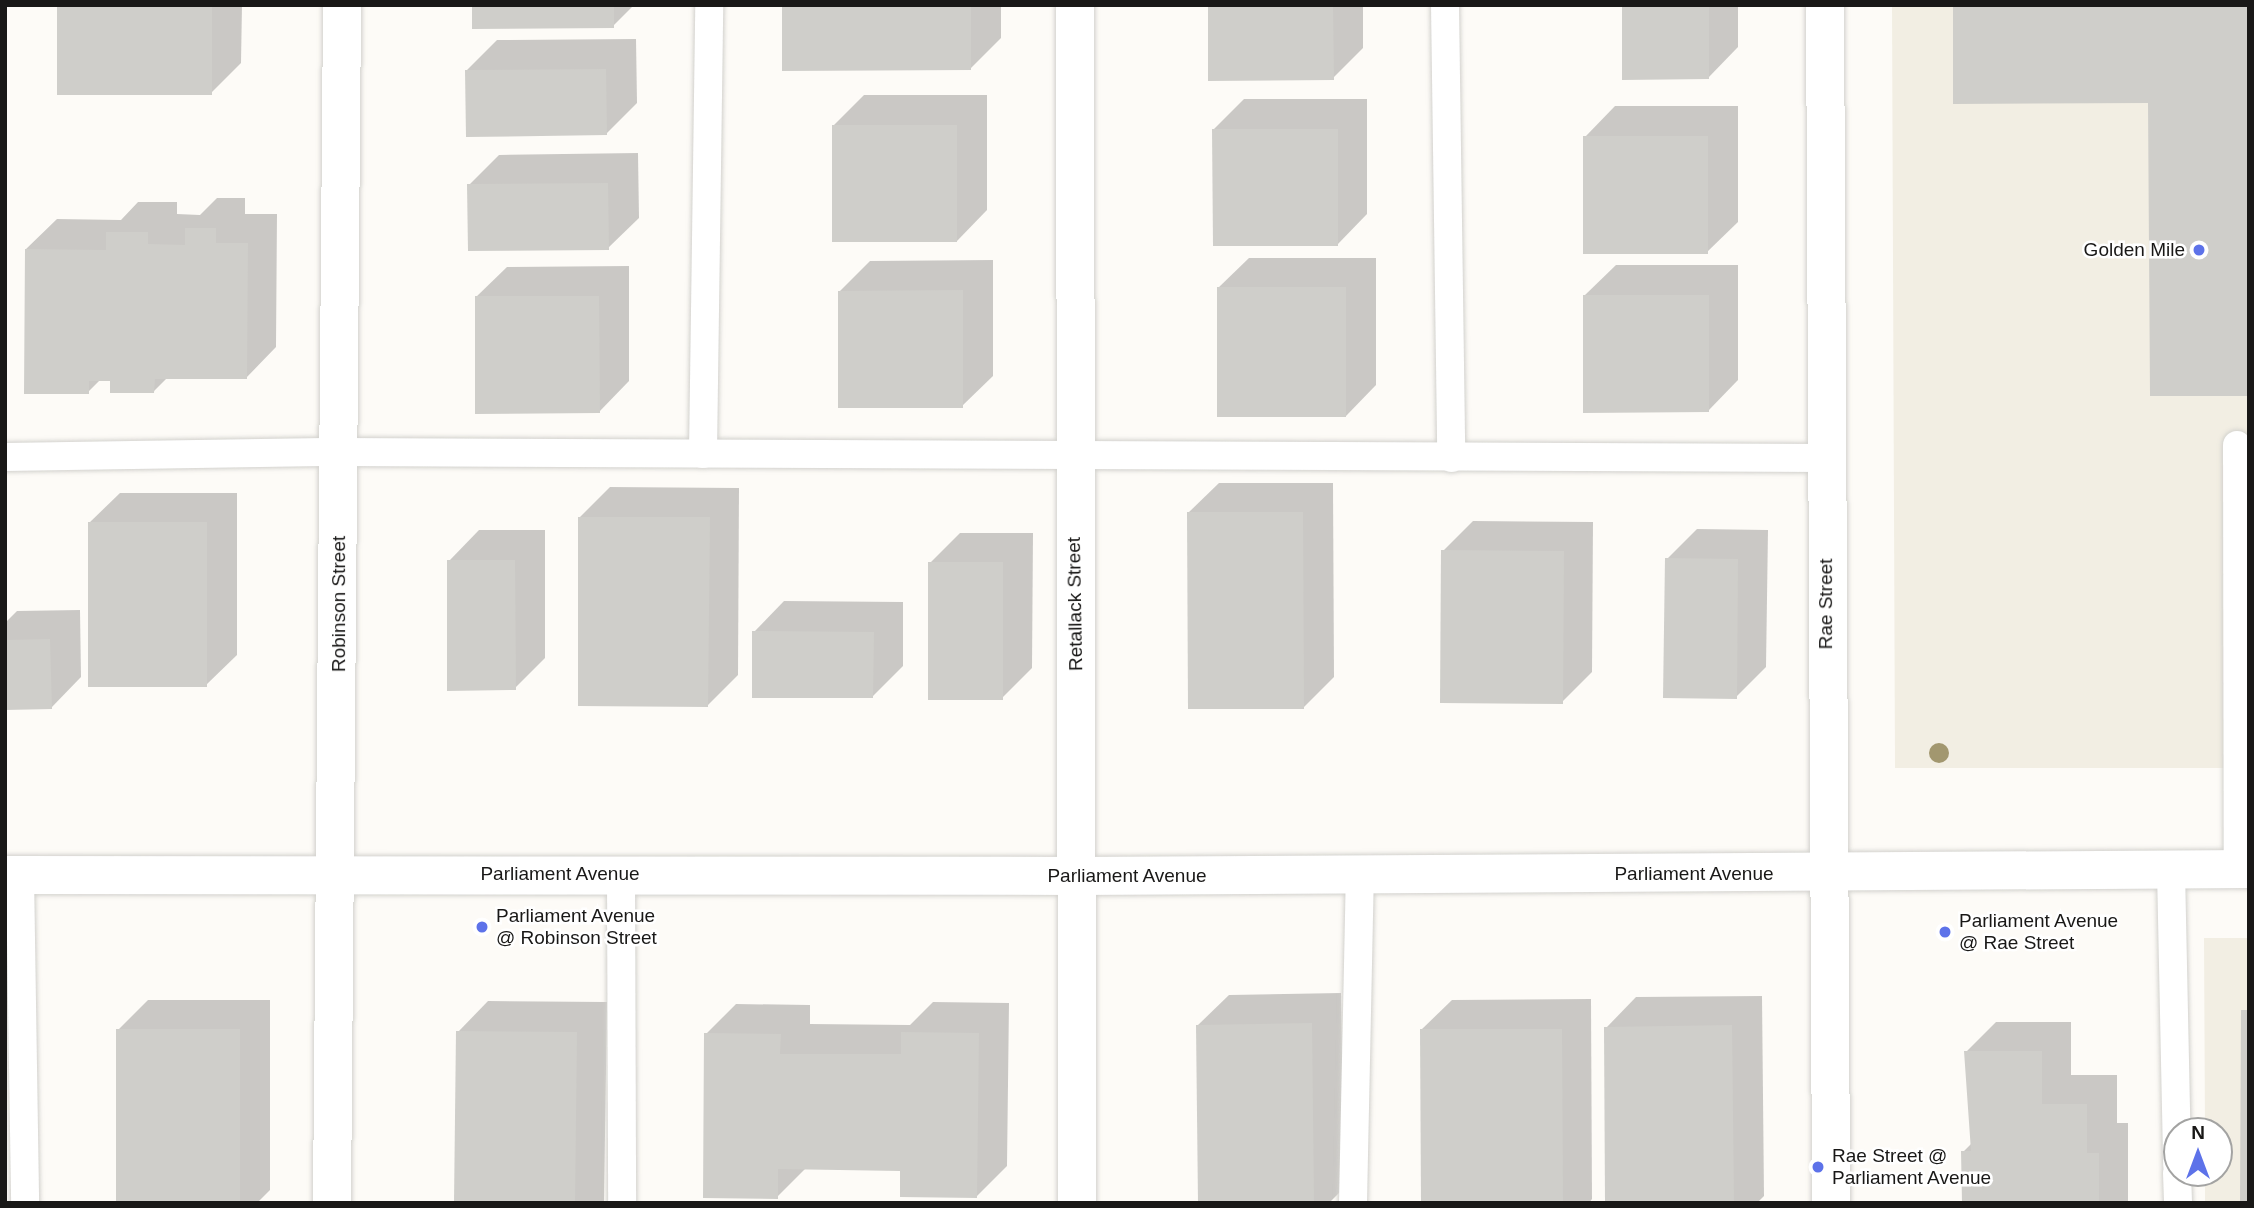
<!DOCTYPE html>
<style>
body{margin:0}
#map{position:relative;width:2254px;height:1208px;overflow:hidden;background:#fdfbf7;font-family:Arial,sans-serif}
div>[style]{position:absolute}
.built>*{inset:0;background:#f2eee3}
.shadow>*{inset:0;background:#0003}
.building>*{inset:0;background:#cfceca}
.roads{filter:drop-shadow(0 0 2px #d2d1cd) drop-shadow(0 0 2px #d2d1cd)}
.lane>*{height:28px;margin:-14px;padding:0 14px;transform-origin:14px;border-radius:14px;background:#fff}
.street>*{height:38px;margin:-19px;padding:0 19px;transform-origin:19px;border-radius:19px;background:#fff}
.secondary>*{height:38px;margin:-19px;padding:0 19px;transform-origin:19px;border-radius:19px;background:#fff}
.trees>*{width:20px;height:20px;margin:-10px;border-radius:50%;background:#a2976f}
.dots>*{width:19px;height:19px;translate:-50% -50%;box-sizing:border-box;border:4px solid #fff;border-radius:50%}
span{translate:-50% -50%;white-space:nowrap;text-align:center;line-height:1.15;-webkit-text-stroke:5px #fff;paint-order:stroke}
.poi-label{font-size:19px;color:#191817}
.right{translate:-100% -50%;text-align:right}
.left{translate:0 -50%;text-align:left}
.street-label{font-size:19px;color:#191817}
.frame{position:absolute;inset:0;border:7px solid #191817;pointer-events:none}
.north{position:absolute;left:2163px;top:1117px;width:70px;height:70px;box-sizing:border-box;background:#fff;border:2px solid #a3a3a2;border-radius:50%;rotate:0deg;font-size:19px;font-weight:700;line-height:28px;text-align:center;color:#191817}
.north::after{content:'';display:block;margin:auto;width:24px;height:32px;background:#5d72e9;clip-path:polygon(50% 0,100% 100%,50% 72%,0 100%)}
</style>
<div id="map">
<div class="built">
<div style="clip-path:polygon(1892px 5px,2249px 5px,2249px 768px,1895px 768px)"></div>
<div style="clip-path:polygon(2204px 938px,2249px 938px,2249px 1203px,2205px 1203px,2205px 1173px,2219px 1173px,2219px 1131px,2205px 1131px)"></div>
</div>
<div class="shadow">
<div style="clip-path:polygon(58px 5px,242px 5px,241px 63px,211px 93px)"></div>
<div style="clip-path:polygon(474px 5px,634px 5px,613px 26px)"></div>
<div style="clip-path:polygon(783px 5px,1001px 5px,1001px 38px,971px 68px)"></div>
<div style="clip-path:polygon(1210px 5px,1363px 5px,1363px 48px,1333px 78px)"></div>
<div style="clip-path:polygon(1624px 5px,1738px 5px,1738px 47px,1708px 78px)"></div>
<div style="clip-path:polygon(636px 39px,637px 103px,607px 133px,467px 70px,497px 40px)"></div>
<div style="clip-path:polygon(864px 95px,987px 95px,987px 210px,957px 241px,834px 125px)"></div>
<div style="clip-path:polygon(1244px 99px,1367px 99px,1367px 214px,1337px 245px,1214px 129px)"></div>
<div style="clip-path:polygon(1615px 106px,1738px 106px,1738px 222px,1707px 252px,1585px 137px)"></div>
<div style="clip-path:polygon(638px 153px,639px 218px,608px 248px,469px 185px,499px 155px)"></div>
<div style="clip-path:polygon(217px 198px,245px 198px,245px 214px,277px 214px,276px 347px,246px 378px,168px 377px,154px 391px,101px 379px,88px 392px,26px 249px,57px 219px,121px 220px,138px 202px,177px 202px,177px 214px,200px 215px)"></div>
<div style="clip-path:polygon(1249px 258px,1376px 258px,1376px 385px,1346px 416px,1218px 288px)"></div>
<div style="clip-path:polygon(993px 260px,993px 376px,962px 406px,840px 291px,870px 261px)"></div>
<div style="clip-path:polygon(1616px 265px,1738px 265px,1738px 380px,1708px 411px,1585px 295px)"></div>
<div style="clip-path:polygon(629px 266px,629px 381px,599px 412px,476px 297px,507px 267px)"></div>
<div style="clip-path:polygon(1219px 483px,1333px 483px,1334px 677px,1303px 708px,1188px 513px)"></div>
<div style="clip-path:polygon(610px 487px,739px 488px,738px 675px,708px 705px,580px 517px)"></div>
<div style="clip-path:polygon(120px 493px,237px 493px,237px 655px,206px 685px,89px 523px)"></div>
<div style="clip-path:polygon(1473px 521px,1593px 522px,1592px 672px,1562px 702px,1443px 551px)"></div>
<div style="clip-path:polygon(1697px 529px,1768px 530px,1766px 667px,1736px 697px,1667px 559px)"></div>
<div style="clip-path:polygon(479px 530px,545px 530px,545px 658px,515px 688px,449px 561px)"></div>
<div style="clip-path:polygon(960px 533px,1033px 533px,1032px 668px,1002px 698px,930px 563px)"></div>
<div style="clip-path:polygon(784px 601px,903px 602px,903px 666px,873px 696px,754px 632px)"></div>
<div style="clip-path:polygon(80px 610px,81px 677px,51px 708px,5px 709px,5px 623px,17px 611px)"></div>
<div style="clip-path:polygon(1341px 993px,1344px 1188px,1329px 1203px,1200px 1203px,1198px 1025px,1229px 995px)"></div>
<div style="clip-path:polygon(1762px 996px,1764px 1196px,1757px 1203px,1607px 1203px,1606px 1028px,1636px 997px)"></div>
<div style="clip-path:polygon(1591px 999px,1592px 1199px,1589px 1203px,1422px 1203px,1421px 1030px,1452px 1000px)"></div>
<div style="clip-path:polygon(148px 1000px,270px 1000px,270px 1190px,257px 1203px,118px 1203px,118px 1030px)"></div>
<div style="clip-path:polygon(488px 1001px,607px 1002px,604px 1203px,456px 1203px,458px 1032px)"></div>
<div style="clip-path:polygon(933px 1002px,1009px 1003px,1007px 1166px,977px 1196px,902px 1169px,806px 1168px,777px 1197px,706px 1034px,736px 1004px,810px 1005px,810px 1024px,910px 1025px)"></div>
<div style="clip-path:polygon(1996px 1022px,2071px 1022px,2071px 1075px,2117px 1075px,2117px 1123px,2128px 1123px,2128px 1203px,1963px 1203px,1963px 1152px,1972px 1143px,1966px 1052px)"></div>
</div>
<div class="building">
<div style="clip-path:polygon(57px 5px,212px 5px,212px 95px,57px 95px)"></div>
<div style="clip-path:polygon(472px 5px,614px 5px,614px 28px,472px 29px)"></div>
<div style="clip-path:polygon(782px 5px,971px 5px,971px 70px,782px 71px)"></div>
<div style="clip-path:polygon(1208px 5px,1333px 5px,1334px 80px,1208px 81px)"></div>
<div style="clip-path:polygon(1622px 5px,1709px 5px,1709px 79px,1622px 80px)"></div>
<div style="clip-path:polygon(1953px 5px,2249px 5px,2249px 396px,2150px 396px,2148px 103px,1953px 104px)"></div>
<div style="clip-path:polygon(606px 69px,607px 135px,466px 137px,465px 70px)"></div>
<div style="clip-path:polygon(832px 125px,957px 125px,957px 242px,832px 242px)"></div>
<div style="clip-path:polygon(1212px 129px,1338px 129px,1338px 246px,1213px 246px)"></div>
<div style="clip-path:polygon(1583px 136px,1708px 136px,1708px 254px,1583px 254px)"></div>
<div style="clip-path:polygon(608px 183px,609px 250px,468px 251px,467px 184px)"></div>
<div style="clip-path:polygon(185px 228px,216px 228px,216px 243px,248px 243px,247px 379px,155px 379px,154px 393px,110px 393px,110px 381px,89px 381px,89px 394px,24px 394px,25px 249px,106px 250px,106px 232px,148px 232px,148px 244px,185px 245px)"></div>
<div style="clip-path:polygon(1217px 287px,1346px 287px,1346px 417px,1217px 417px)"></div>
<div style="clip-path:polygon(963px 290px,963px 408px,838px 408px,838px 291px)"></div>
<div style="clip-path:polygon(1583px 295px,1709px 295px,1709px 412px,1583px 413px)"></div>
<div style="clip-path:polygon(475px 296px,599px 296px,600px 413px,475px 414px)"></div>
<div style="clip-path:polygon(1187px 512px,1303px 512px,1304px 709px,1188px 709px)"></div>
<div style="clip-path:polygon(578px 517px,710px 517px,708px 707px,578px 706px)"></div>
<div style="clip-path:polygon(88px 522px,207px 522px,207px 687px,88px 687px)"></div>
<div style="clip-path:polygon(1441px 550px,1564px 551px,1563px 704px,1440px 703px)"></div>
<div style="clip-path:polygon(1665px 558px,1738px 559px,1737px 699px,1663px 698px)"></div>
<div style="clip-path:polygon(447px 560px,515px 560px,516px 690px,447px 691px)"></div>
<div style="clip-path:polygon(928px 562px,1003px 562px,1003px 700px,928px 700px)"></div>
<div style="clip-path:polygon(752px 631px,874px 632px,873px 698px,752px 698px)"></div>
<div style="clip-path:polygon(50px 639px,52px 709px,5px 710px,5px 640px)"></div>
<div style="clip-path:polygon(2241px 1010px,2249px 1010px,2249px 1203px,2240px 1203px)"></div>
<div style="clip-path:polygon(1312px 1023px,1314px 1203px,1198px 1203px,1196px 1025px)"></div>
<div style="clip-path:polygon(1732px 1025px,1734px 1203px,1605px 1203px,1604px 1027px)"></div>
<div style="clip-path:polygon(116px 1029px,240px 1029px,240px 1203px,116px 1203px)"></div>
<div style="clip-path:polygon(1420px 1029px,1562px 1029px,1563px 1203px,1421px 1203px)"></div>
<div style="clip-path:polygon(456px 1031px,577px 1032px,575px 1203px,454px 1203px)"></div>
<div style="clip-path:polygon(901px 1032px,979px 1033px,977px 1198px,900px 1197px,900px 1171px,778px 1169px,778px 1199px,703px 1198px,704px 1033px,781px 1034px,780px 1054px,901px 1054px)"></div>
<div style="clip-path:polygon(1964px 1051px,2042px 1051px,2042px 1104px,2087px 1104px,2087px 1153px,2099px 1153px,2099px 1203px,1962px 1203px,1961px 1151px,1971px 1151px)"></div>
</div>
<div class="roads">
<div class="lane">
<div style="left:1445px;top:5px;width:453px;rotate:89.2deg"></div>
<div style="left:2237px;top:445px;width:424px;rotate:89.9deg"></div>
<div style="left:703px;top:454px;width:449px;rotate:-89.2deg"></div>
<div style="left:5px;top:457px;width:335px;rotate:-0.9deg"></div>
<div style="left:340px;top:452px;width:1486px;rotate:0.23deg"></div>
<div style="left:2171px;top:870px;width:295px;rotate:88.8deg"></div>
<div style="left:20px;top:875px;width:328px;rotate:89.1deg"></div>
<div style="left:621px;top:875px;width:328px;rotate:89.8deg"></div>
<div style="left:2177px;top:1173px;width:30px;rotate:88deg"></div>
<div style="left:1353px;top:1203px;width:328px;rotate:-88.8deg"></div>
</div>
<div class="street">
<div style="left:1075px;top:5px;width:1198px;rotate:89.9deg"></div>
<div style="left:332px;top:1203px;width:1198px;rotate:-89.52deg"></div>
</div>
<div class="secondary">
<div style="left:1825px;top:5px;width:1198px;rotate:89.71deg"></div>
<div style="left:5px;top:875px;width:1073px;rotate:0.05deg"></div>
<div style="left:1078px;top:876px;width:1171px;rotate:-0.34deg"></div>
</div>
</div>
<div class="trees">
<div style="left:1939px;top:753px"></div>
</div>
<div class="dots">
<div style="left:2199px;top:250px;background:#5d72e9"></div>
<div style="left:482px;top:927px;background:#5d72e9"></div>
<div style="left:1945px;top:932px;background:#5d72e9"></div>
<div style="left:1818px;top:1167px;background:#5d72e9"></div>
</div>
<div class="poi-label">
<span class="right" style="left:2185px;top:250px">Golden Mile</span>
<span class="left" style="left:496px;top:927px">Parliament Avenue<br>@ Robinson Street</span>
<span class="left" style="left:1959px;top:932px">Parliament Avenue<br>@ Rae Street</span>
<span class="left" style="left:1832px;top:1167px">Rae Street @<br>Parliament Avenue</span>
</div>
<div class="street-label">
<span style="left:339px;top:604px;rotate:-90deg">Robinson Street</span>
<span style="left:1075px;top:604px;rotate:-91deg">Retallack Street</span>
<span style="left:1826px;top:604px;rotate:-90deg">Rae Street</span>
<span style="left:560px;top:874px">Parliament Avenue</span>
<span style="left:1694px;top:874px">Parliament Avenue</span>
<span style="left:1127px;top:876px">Parliament Avenue</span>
</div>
<div class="frame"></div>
<div class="north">N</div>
</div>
